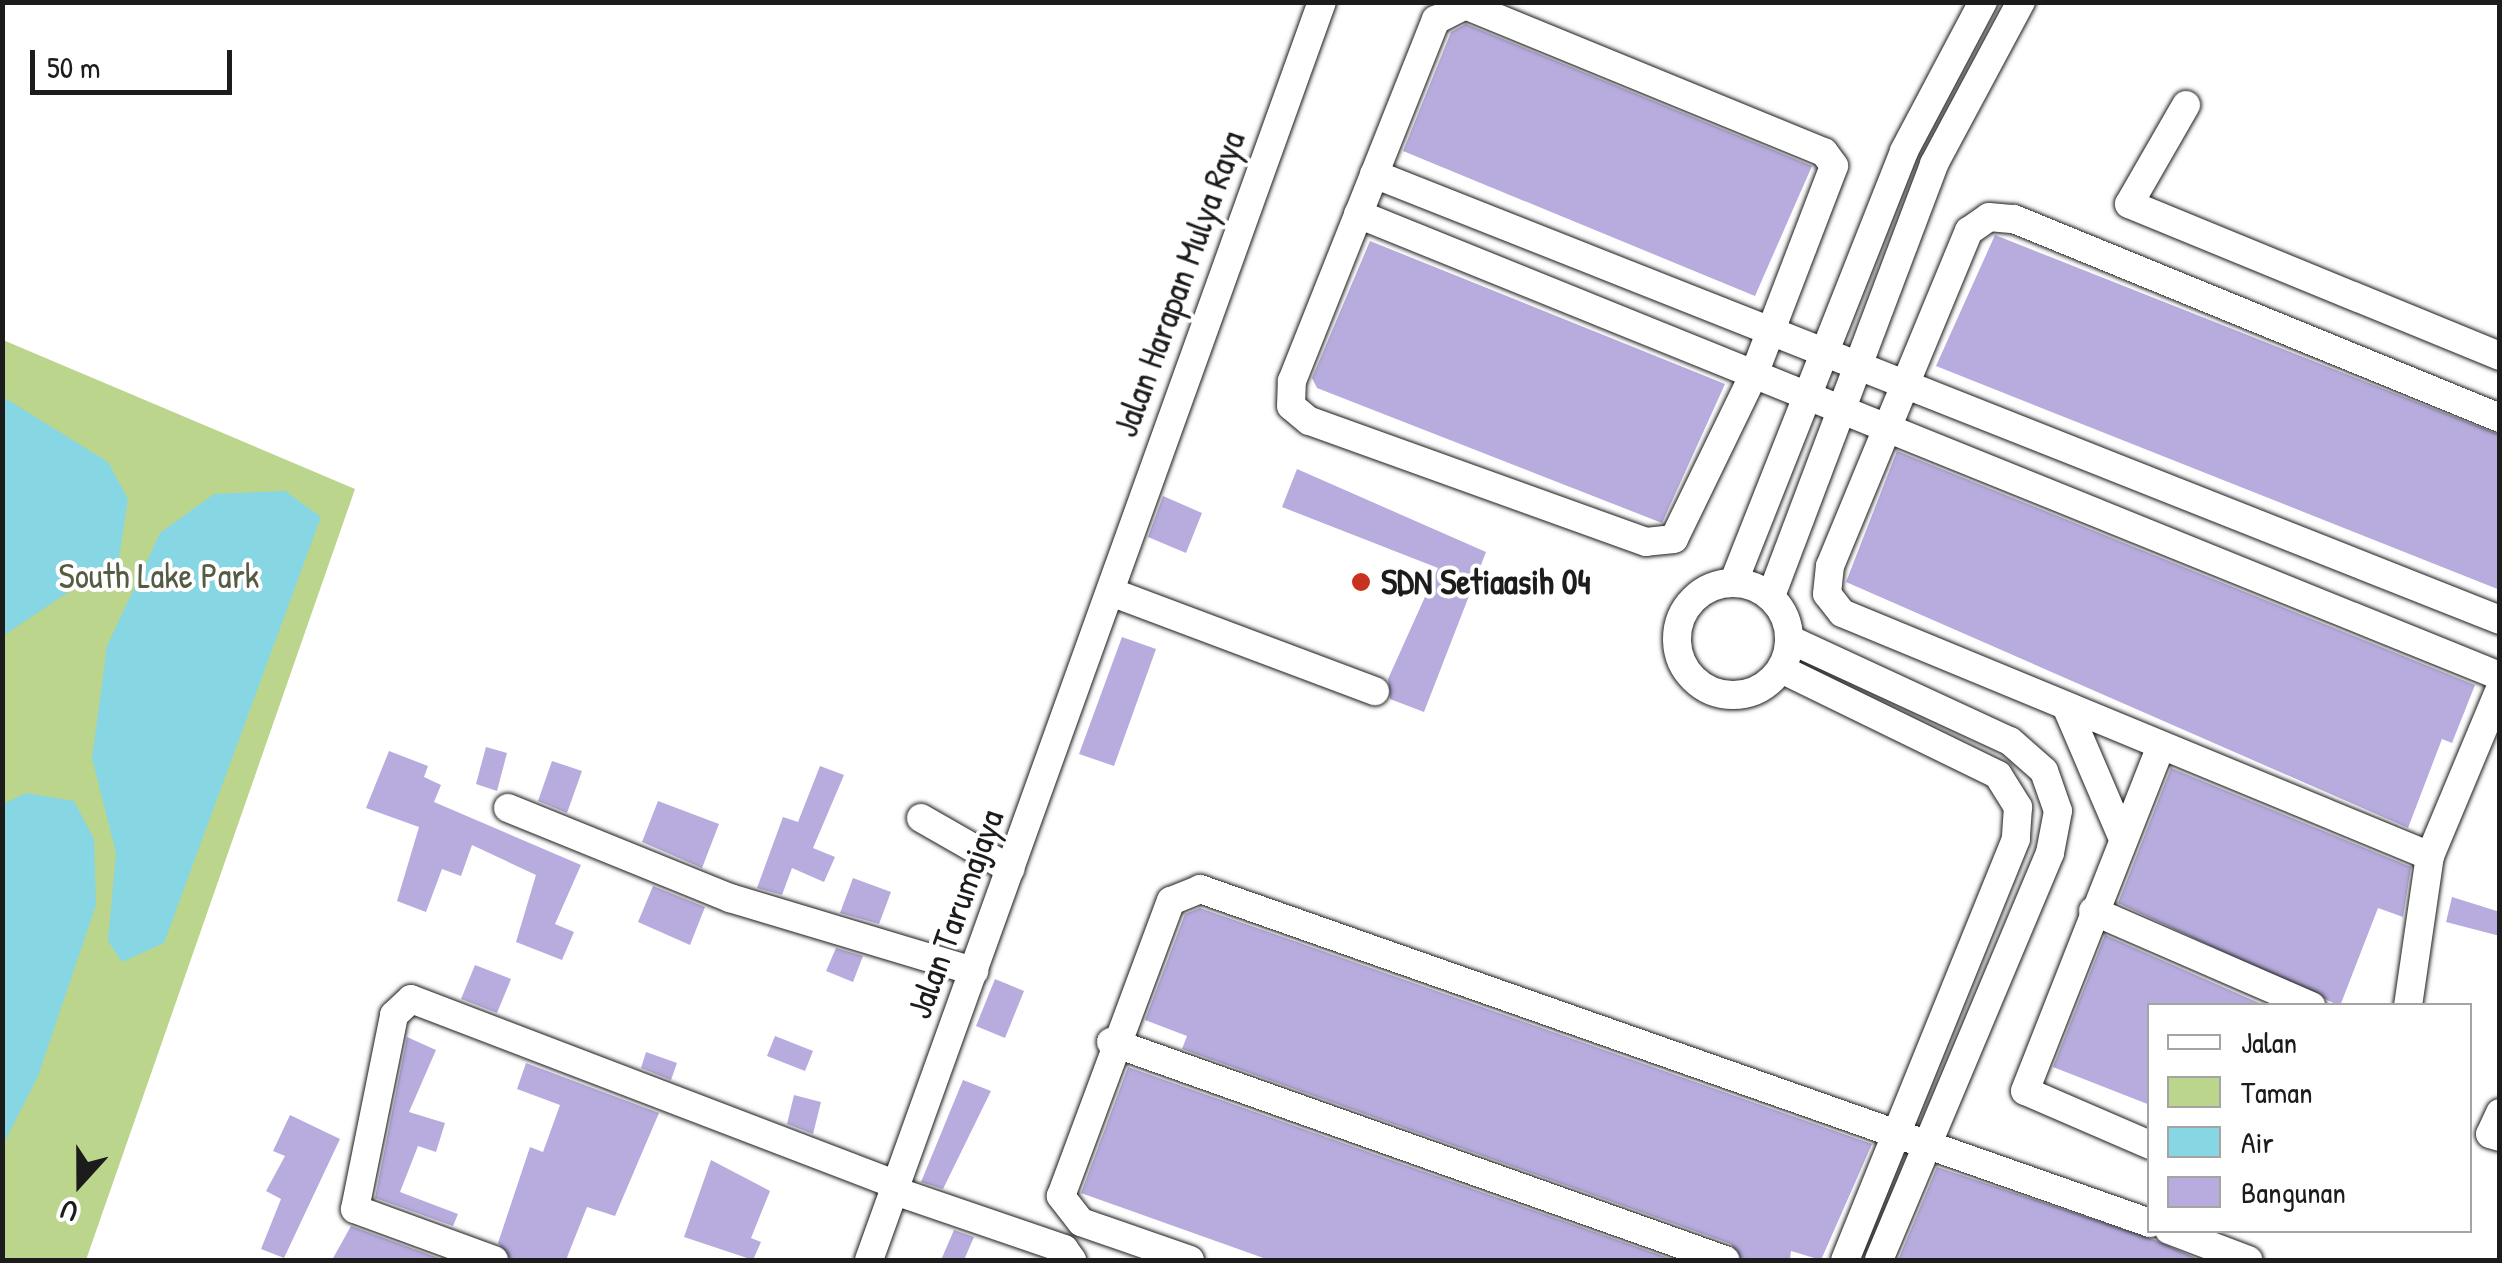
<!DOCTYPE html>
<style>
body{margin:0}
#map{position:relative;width:2502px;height:1263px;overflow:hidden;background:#fff;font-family:"Patrick Hand",sans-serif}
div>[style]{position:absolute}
.green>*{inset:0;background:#bbd58c}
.water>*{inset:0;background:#87d6e4}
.building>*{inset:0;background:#b7acdd}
.roads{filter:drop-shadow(0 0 2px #1c1c1c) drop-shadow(0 0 2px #1c1c1c)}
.minor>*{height:28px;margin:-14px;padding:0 14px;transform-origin:14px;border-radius:14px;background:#fff}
.minor>.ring{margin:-14px;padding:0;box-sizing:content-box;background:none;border:28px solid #fff;border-radius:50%}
.dots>*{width:28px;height:28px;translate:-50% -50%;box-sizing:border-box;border:5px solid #fff;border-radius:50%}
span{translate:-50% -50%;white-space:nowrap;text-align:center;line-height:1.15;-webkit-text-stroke:8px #fff;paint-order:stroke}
.street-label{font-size:35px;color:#1c1c1c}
.park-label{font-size:35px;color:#545d43}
.poi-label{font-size:35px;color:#1c1c1c;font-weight:700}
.left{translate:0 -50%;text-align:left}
.frame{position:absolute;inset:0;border:5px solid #1c1c1c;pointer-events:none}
.legend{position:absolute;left:2147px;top:1003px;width:325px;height:230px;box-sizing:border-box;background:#fff;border:2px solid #a4a4a4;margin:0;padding:12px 18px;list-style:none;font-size:30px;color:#1c1c1c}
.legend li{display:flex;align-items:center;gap:20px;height:50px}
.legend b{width:50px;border:2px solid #a4a4a4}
.north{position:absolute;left:30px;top:1133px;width:100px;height:100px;-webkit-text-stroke:8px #fff;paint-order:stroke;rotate:201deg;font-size:28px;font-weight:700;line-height:40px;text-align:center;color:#1c1c1c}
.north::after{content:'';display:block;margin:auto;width:35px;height:45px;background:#1c1c1c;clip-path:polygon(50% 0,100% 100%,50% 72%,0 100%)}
.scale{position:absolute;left:30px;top:50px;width:202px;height:45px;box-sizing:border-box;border:5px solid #1c1c1c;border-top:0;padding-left:12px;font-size:30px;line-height:35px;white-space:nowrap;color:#1c1c1c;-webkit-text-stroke:8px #fff;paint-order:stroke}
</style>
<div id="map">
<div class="green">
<div style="clip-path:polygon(3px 340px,355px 489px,86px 1260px,3px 1258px)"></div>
</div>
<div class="water">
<div style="clip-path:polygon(3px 397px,108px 462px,128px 499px,119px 558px,3px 636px)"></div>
<div style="clip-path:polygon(285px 491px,321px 517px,164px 943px,122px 962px,108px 941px,116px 853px,92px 758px,107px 646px,160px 533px,214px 494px)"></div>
<div style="clip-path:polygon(26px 793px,74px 801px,94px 839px,96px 905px,38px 1076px,3px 1145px,3px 804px)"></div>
</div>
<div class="building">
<div style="clip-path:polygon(1466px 24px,1812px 166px,1755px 296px,1403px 151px,1451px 32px)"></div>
<div style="clip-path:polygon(1995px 235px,2500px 435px,2500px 590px,1936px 366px)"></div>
<div style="clip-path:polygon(1370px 241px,1725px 384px,1662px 523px,1317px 388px,1312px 378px)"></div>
<div style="clip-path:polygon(1897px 451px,2475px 685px,2452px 743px,2442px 739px,2408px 828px,1846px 582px)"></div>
<div style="clip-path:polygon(1297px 469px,1486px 552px,1424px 712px,1390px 699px,1388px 679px,1438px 568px,1282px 507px)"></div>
<div style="clip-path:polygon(1163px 496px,1202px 513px,1186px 553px,1148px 537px)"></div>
<div style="clip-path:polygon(1122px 637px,1156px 649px,1114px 766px,1079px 754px)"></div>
<div style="clip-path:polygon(486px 747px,507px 753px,497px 791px,476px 784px)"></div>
<div style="clip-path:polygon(389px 751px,428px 766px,424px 777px,441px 785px,434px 802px,581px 865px,555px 924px,574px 932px,562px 960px,516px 942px,536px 875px,472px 845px,461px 876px,442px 869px,426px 912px,397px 901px,419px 827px,366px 808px)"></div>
<div style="clip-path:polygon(552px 761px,582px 771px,567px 813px,538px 801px)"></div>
<div style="clip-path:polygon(820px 766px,844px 775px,813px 848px,835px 857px,824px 882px,792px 868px,782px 895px,757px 888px,783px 817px,798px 822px)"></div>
<div style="clip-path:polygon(2171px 768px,2411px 867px,2403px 917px,2378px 908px,2340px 1006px,2118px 903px)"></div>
<div style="clip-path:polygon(658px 801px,719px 824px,702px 868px,642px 842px)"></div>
<div style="clip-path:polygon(853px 878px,891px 892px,879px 924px,840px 913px)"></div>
<div style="clip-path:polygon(653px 886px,705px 907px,690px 945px,638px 922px)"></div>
<div style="clip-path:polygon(2452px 897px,2500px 912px,2500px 936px,2446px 922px)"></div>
<div style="clip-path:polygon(1200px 908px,1872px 1144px,1821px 1260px,1791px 1251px,1790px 1260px,1742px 1260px,1731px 1244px,1182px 1049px,1187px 1036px,1145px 1020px,1185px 914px)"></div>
<div style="clip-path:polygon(2105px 935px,2266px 1006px,2150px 1006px,2150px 1105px,2053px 1067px)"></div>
<div style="clip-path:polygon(836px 948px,863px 956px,853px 982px,826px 971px)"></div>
<div style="clip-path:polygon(475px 965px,511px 979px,497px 1013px,461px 999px)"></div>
<div style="clip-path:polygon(995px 979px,1024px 991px,1005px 1038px,976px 1026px)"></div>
<div style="clip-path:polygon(775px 1036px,813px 1051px,805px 1071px,767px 1056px)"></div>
<div style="clip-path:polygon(407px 1037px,436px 1050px,409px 1112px,445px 1123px,436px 1152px,418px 1146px,400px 1192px,458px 1214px,453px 1226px,375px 1198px)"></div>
<div style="clip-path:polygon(646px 1052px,677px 1063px,671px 1080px,641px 1068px)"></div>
<div style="clip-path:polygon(526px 1063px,659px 1113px,615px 1216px,587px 1207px,566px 1260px,511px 1260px,498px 1243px,530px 1147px,543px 1152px,560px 1105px,517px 1089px)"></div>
<div style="clip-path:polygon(1128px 1067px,1674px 1260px,1269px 1260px,1081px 1193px)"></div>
<div style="clip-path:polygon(963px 1080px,991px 1091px,943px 1189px,921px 1182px)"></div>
<div style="clip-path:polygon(794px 1095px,821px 1102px,813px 1134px,787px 1124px)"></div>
<div style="clip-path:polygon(290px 1115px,340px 1139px,284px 1258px,261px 1249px,281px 1199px,266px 1191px,285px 1156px,273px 1151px)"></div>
<div style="clip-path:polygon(711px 1160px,770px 1191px,751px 1238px,761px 1242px,753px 1260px,684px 1237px)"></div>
<div style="clip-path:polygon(1937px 1167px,2155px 1240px,2200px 1260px,1898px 1260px)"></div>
<div style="clip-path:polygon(351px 1226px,441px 1259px,332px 1260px)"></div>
<div style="clip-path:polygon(954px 1230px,974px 1237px,964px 1260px,941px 1260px)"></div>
</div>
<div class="roads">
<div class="minor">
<div style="left:1465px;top:5px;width:388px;rotate:22.3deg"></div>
<div style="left:1824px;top:152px;width:17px;rotate:54deg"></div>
<div style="left:1834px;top:166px;width:223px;rotate:111deg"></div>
<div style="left:1754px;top:374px;width:183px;rotate:115.9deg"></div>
<div style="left:1674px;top:539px;width:28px;rotate:174deg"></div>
<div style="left:1646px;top:542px;width:358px;rotate:-160.2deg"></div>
<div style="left:1309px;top:421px;width:23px;rotate:-140deg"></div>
<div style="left:1291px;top:406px;width:25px;rotate:-88deg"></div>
<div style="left:1292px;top:381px;width:389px;rotate:-68.3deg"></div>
<div style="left:1436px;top:20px;width:33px;rotate:-27deg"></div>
<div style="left:2186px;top:105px;width:114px;rotate:119.9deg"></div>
<div style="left:2129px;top:204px;width:401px;rotate:22.3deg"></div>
<div style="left:1374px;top:174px;width:1211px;rotate:21.61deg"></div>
<div style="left:1358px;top:214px;width:1232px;rotate:22.03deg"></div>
<div style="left:1734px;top:581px;width:462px;rotate:-68.4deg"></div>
<div style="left:1904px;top:151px;width:169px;rotate:-62.1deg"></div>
<div class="ring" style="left:1677px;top:583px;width:84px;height:84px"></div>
<div style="left:1111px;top:592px;width:282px;rotate:20.6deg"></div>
<div style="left:1771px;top:596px;width:462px;rotate:-69.3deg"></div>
<div style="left:1934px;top:164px;width:184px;rotate:-61.8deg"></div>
<div style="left:1791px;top:640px;width:241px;rotate:24.8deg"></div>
<div style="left:2010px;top:741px;width:45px;rotate:41.4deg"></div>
<div style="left:2044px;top:771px;width:42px;rotate:70.7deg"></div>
<div style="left:2058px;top:811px;width:43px;rotate:100.8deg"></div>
<div style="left:2050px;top:853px;width:441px;rotate:112.8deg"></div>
<div style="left:1783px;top:670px;width:239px;rotate:26deg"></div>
<div style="left:1998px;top:775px;width:38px;rotate:58deg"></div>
<div style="left:2018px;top:807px;width:32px;rotate:94deg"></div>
<div style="left:2016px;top:839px;width:454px;rotate:112.1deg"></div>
<div style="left:2066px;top:706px;width:145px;rotate:66.8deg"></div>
<div style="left:508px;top:808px;width:240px;rotate:22.1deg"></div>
<div style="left:730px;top:898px;width:255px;rotate:16.7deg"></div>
<div style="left:921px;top:818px;width:103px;rotate:29.8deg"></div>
<div style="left:2430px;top:856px;width:636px;rotate:-157.55deg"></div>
<div style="left:1842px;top:613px;width:24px;rotate:-128deg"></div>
<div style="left:1827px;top:594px;width:28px;rotate:-84deg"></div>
<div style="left:1830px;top:566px;width:363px;rotate:-67.5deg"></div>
<div style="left:1969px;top:231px;width:24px;rotate:-35deg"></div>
<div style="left:1989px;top:217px;width:25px;rotate:5deg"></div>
<div style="left:2014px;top:219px;width:525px;rotate:22.27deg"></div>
<div style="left:2093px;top:911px;width:238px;rotate:23.5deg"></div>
<div style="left:2408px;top:1006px;width:152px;rotate:-81.7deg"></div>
<div style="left:2430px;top:856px;width:181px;rotate:-67.3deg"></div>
<div style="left:1111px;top:1042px;width:652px;rotate:19.55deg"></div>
<div style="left:2500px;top:1113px;width:23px;rotate:115deg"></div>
<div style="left:2490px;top:1134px;width:10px;rotate:17deg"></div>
<div style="left:2150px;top:1145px;width:136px;rotate:-156.6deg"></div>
<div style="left:2025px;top:1091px;width:371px;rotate:-68.5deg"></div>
<div style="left:895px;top:1191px;width:179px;rotate:18.9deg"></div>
<div style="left:1064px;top:1249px;width:14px;rotate:54deg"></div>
<div style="left:2169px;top:1230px;width:85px;rotate:20.8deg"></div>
<div style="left:494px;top:1260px;width:148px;rotate:-159.9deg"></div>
<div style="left:355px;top:1209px;width:198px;rotate:-78.6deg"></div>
<div style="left:394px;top:1015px;width:23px;rotate:-43deg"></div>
<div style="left:411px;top:999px;width:520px;rotate:20.94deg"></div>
<div style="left:869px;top:1260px;width:1337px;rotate:-70.2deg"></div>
<div style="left:1190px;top:1260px;width:115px;rotate:-160.8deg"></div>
<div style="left:1081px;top:1222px;width:33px;rotate:-128deg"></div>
<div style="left:1061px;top:1196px;width:315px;rotate:-69.6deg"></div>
<div style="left:1171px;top:901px;width:31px;rotate:-22deg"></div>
<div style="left:1200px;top:889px;width:1007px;rotate:19.37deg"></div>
</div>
</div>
<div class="dots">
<div style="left:1361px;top:582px;background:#c8321e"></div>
</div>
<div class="street-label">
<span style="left:1179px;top:284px;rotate:-70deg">Jalan Harapan Mulya Raya</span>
<span style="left:955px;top:914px;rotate:-70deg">Jalan Tarumajaya</span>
</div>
<div class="park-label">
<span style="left:159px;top:576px">South Lake Park</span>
</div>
<div class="poi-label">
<span class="left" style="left:1381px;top:582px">SDN Setiaasih 04</span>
</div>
<div class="frame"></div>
<ul class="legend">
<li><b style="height:12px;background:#fff"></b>Jalan</li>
<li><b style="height:28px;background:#bbd58c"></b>Taman</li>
<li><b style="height:28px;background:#87d6e4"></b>Air</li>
<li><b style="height:28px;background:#b7acdd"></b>Bangunan</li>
</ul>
<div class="north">U</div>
<div class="scale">50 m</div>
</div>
